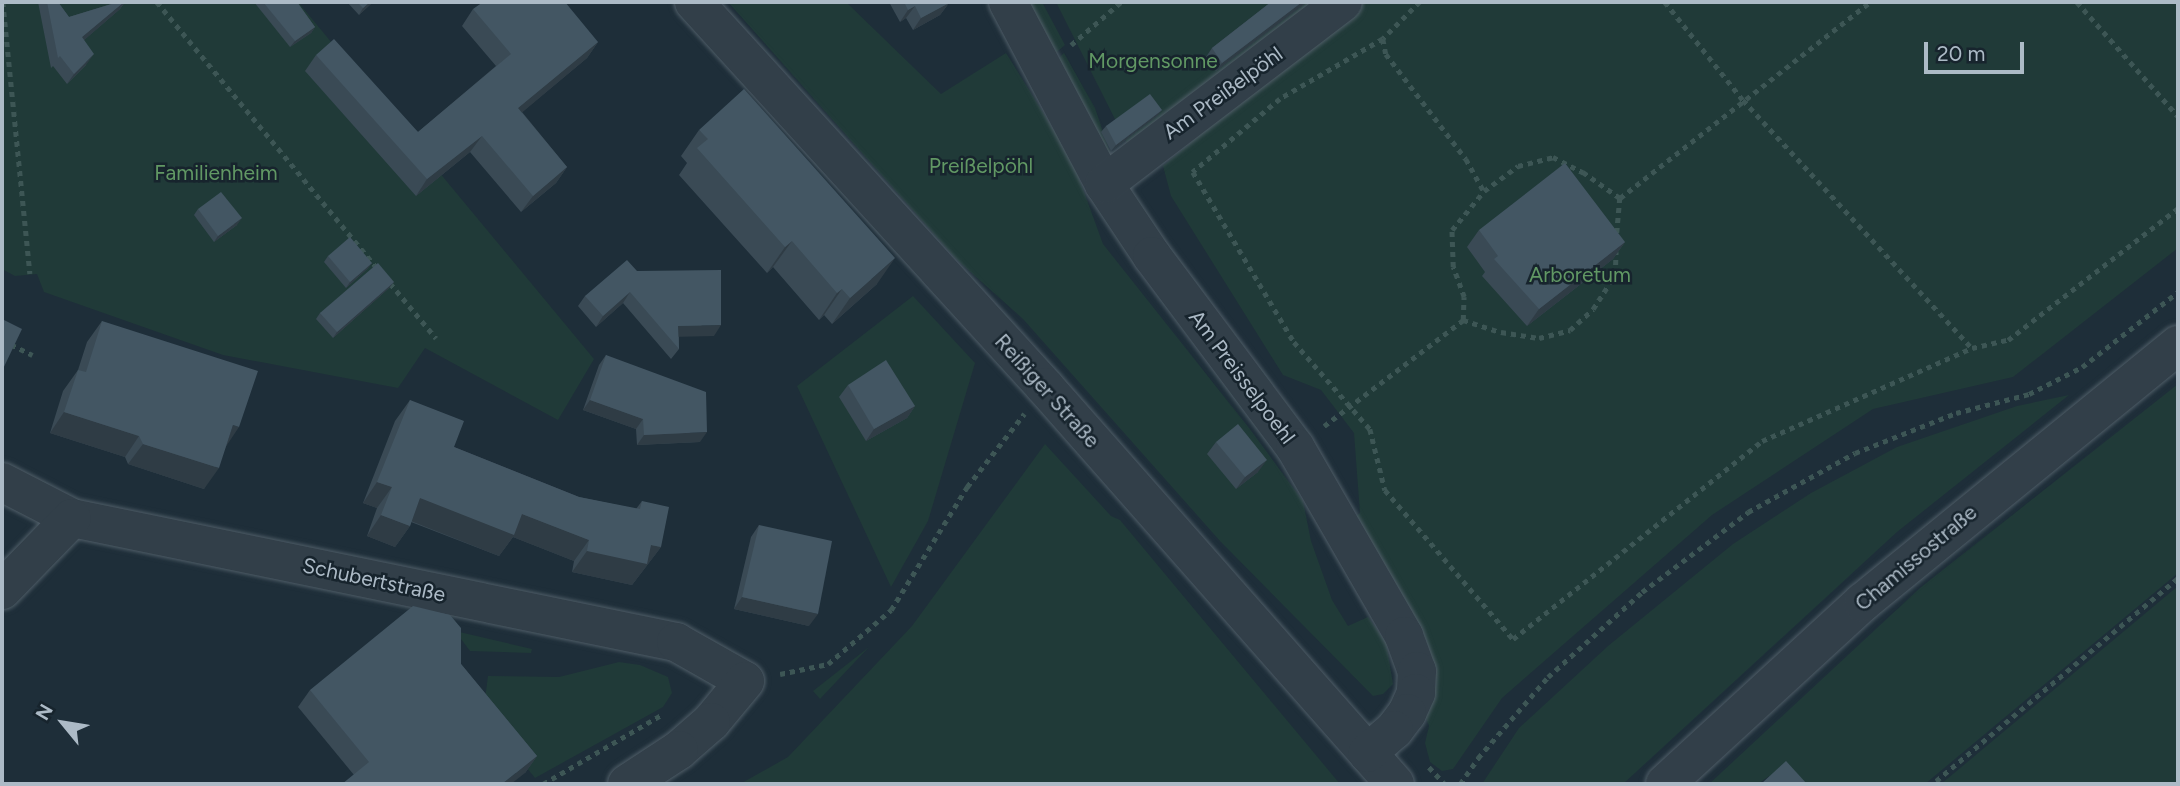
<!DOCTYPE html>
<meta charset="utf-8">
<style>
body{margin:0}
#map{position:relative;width:2180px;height:786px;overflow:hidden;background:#1e2e39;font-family:Figtree,sans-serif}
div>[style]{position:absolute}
.green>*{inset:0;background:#203a38}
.path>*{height:4.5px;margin-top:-2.25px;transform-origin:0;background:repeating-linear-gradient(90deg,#3d5655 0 5px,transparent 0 10px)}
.roads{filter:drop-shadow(0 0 2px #4f5d67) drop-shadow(0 0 2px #4f5d67)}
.minor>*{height:38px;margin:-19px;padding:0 19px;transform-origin:19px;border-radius:19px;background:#323f49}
.wall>*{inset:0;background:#3a4a55}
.shaded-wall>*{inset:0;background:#2f3c45}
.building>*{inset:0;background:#435663}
span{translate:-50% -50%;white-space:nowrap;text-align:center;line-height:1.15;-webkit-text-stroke:5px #17242d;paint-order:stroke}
.park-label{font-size:21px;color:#619864}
.street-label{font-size:21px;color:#acbac6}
.frame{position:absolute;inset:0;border:4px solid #acbac6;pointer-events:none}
.north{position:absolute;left:28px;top:688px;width:70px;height:70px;-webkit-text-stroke:5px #17242d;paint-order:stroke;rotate:300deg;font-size:19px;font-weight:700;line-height:28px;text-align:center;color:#acbac6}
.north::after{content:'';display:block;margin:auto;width:24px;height:32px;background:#acbac6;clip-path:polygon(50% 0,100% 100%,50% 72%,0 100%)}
.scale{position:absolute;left:1924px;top:42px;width:100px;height:32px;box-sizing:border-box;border:4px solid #acbac6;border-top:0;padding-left:9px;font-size:21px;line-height:24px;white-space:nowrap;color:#acbac6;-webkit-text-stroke:5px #17242d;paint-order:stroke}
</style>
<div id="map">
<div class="green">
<div style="clip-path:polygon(2px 2px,298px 2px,594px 359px,558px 420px,425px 348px,398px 388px,223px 355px,44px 292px,37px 274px,15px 276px,2px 269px)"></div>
<div style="clip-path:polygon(728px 2px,846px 2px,941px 94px,1006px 53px,1072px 159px,1103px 244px,1249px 428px,1303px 501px,1311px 541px,1332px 600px,1348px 626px,1368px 617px,1386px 642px,1393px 684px,1383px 694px,1373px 696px,1220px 541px,1023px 319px,956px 259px)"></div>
<div style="clip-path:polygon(1023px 2px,1042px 2px,1065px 45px,1052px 56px)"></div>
<div style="clip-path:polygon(1056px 2px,1336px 2px,1130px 149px)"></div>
<div style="clip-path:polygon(1356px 2px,2178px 2px,2178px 248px,2013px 377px,1873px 409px,1712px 515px,1502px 698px,1453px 769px,1442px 771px,1430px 762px,1425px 743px,1429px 726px,1352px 519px,1360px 513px,1354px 433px,1321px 390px,1283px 375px,1171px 196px,1163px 166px)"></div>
<div style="clip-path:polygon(1064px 53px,1095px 108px,1113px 162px,1053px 64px)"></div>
<div style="clip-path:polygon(913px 296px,975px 363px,928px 521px,891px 587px,797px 386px)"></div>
<div style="clip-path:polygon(2178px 384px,2178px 573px,1925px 784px,1777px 784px,1769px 776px,1758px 784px,1709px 784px,1920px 588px)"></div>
<div style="clip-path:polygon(2069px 395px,1897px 532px,1623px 784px,1482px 784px,1519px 728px,1608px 646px,1733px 544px,1811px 493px,1897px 447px,2017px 406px)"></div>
<div style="clip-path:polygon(1045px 444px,1111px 516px,1120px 520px,1340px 784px,740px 784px,788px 757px,912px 626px)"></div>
<div style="clip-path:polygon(2178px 586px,2178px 784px,1941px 784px)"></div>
<div style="clip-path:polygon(455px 631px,532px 649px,531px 653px,470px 651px)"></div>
<div style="clip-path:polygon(869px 647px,820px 699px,813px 691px)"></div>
<div style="clip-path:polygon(619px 662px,640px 665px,668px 677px,672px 693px,663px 707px,535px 778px,483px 714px,488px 676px,559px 677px)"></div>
</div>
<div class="path">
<div style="left:3px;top:2px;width:273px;rotate:84.3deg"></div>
<div style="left:157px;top:2px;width:345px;rotate:50.4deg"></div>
<div style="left:1420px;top:2px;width:52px;rotate:135deg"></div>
<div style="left:1383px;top:39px;width:15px;rotate:79deg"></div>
<div style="left:1386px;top:54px;width:132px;rotate:52.7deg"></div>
<div style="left:1466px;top:159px;width:37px;rotate:61deg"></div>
<div style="left:1665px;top:2px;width:125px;rotate:51.5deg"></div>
<div style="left:1743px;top:100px;width:338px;rotate:47.3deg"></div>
<div style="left:1972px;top:348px;width:37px;rotate:-13deg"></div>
<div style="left:2008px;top:340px;width:215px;rotate:-37.8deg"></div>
<div style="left:2077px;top:2px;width:152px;rotate:48.5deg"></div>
<div style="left:1383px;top:39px;width:119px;rotate:149.8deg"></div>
<div style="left:1280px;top:99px;width:114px;rotate:140deg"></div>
<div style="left:1193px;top:172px;width:198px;rotate:59.3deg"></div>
<div style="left:1294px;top:342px;width:116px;rotate:48.9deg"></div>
<div style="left:1370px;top:429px;width:63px;rotate:76.2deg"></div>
<div style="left:1385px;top:490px;width:196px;rotate:49.3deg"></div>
<div style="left:1513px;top:639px;width:318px;rotate:-38.5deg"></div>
<div style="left:1762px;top:441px;width:230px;rotate:-23.9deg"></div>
<div style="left:1071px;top:45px;width:66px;rotate:-40.7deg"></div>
<div style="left:1620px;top:198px;width:318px;rotate:-38.1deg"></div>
<div style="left:390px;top:283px;width:72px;rotate:50.1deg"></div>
<div style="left:1463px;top:320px;width:40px;rotate:18deg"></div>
<div style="left:1501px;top:332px;width:38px;rotate:9deg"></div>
<div style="left:1539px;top:338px;width:32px;rotate:-14deg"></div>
<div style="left:1570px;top:330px;width:31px;rotate:-42deg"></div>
<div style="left:1593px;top:309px;width:40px;rotate:-57.1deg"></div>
<div style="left:1615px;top:275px;width:23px;rotate:-88deg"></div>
<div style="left:2px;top:340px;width:34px;rotate:26deg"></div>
<div style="left:1324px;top:426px;width:175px;rotate:-37.3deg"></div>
<div style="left:1463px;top:320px;width:23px;rotate:-88deg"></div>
<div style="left:1464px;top:297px;width:32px;rotate:-110deg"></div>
<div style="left:1453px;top:267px;width:37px;rotate:-92deg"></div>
<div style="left:1452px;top:230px;width:50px;rotate:-50.6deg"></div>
<div style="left:1484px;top:191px;width:42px;rotate:-36.3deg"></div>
<div style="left:1518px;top:166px;width:36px;rotate:-14deg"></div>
<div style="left:1553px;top:157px;width:34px;rotate:27deg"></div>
<div style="left:1583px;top:172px;width:45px;rotate:35.1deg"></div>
<div style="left:1620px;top:198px;width:38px;rotate:95deg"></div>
<div style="left:780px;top:674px;width:49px;rotate:-11.8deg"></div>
<div style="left:828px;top:664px;width:83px;rotate:-40.6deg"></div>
<div style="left:891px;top:610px;width:145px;rotate:-58.3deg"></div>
<div style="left:967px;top:487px;width:93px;rotate:-52deg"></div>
<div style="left:1429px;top:767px;width:23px;rotate:47deg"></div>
<div style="left:543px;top:784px;width:139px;rotate:-30.3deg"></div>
<div style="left:1460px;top:784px;width:32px;rotate:-55deg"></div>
<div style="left:1478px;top:758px;width:107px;rotate:-49.2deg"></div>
<div style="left:1548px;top:677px;width:127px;rotate:-42.1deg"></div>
<div style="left:1642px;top:592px;width:133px;rotate:-37deg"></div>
<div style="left:1748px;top:512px;width:122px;rotate:-28.9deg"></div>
<div style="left:1855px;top:453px;width:109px;rotate:-21.6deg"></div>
<div style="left:1956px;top:413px;width:75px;rotate:-14.6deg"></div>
<div style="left:2029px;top:394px;width:59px;rotate:-27deg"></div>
<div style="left:2082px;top:367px;width:122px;rotate:-38deg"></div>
<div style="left:1939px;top:784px;width:4px;rotate:-135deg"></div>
<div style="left:1936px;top:781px;width:316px;rotate:-40deg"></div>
</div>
<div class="roads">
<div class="minor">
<div style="left:694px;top:2px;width:521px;rotate:47.64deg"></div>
<div style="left:1045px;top:387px;width:529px;rotate:48.6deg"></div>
<div style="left:1008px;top:2px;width:206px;rotate:62.2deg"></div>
<div style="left:1104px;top:184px;width:87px;rotate:56.3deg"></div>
<div style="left:1152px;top:256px;width:239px;rotate:53.2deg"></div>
<div style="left:1295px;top:447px;width:218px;rotate:60deg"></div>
<div style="left:1404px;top:636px;width:37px;rotate:70deg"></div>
<div style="left:1417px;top:671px;width:22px;rotate:93deg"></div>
<div style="left:1416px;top:693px;width:22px;rotate:114deg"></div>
<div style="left:1407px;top:713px;width:21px;rotate:127deg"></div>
<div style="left:1394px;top:730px;width:35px;rotate:139deg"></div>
<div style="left:1104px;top:184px;width:300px;rotate:-37.3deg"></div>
<div style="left:2px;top:482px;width:79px;rotate:27.2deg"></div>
<div style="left:72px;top:518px;width:617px;rotate:11.6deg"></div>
<div style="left:676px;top:642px;width:79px;rotate:29.5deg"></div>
<div style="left:745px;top:681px;width:53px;rotate:129.7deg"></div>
<div style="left:711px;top:722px;width:43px;rotate:138.8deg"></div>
<div style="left:679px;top:750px;width:62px;rotate:146.8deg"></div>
<div style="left:2px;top:590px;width:100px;rotate:-45.8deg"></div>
<div style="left:1665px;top:784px;width:269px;rotate:-42.6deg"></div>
<div style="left:1863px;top:602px;width:407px;rotate:-39.2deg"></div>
</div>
</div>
<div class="wall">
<div style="clip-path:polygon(38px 2px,58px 2px,69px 17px,118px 2px,125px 2px,120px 9px,84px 40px,86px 65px,67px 84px,53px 66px,51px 68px)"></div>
<div style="clip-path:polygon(254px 2px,297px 2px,315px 27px,311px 33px,290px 47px)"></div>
<div style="clip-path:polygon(347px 2px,373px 2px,359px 15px)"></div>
<div style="clip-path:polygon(889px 2px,948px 2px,949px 3px,940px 15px,913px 30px,906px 18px,900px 22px)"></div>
<div style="clip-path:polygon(1271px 2px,1307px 2px,1216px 71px,1206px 57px,1212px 48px)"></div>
<div style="clip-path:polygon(473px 9px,598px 42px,587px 58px,522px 112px,567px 167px,556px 183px,521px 212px,470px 152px,416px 196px,305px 71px,316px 55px,418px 132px,496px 66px,462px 26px)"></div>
<div style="clip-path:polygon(1162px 110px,1157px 116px,1111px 151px,1101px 132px,1106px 126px)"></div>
<div style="clip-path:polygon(699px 130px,877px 284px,832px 324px,824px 315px,819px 320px,773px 267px,767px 273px,679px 175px,687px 163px,681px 156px)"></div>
<div style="clip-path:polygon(198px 209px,237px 225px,214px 242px,194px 215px)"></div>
<div style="clip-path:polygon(1479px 230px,1625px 242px,1613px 259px,1527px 326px,1482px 276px,1485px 272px,1467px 247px)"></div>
<div style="clip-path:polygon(328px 256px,372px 263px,367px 269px,346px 288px,324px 262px)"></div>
<div style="clip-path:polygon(637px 271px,714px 336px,679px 336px,679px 349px,671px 359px,623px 303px,596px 327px,578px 306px,585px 296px)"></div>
<div style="clip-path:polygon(394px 282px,389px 288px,333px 338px,316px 319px,320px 313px)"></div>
<div style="clip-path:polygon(102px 321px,226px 446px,204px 489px,128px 464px,125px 457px,50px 433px,63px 391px,78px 370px,87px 342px)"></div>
<div style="clip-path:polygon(606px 355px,700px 442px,637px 445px,636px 429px,583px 410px,599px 365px)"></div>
<div style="clip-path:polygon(848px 385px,915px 406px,907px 418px,866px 441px,839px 397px)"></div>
<div style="clip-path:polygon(410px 400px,454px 447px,579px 497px,636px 509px,642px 501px,661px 547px,632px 585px,572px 572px,574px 561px,513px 537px,499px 556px,411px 522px,410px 526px,395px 547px,367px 536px,377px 508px,363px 503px,395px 421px)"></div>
<div style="clip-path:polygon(1216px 442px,1258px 472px,1236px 489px,1207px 454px)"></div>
<div style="clip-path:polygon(759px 525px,809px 626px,734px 609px,751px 537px)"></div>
<div style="clip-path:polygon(461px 664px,537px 756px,525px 773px,354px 775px,298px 707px,310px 690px)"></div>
</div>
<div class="shaded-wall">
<div style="clip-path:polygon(124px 2px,125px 2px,120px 9px,75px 48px,82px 37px)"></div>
<div style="clip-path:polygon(370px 2px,373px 2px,359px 15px,363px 8px)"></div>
<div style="clip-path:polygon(1302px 2px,1307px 2px,1216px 71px,1222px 63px)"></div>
<div style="clip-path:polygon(949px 3px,940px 15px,913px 30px,921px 18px)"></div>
<div style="clip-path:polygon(915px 6px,906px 18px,900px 22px,908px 10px)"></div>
<div style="clip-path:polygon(315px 27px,311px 33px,290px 47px,295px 41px)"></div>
<div style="clip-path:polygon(598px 42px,587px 58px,507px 125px,518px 108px)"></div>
<div style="clip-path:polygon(94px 54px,86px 65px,67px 84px,74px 74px)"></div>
<div style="clip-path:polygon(1162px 110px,1157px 116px,1111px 151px,1116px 145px)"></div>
<div style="clip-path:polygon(482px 136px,470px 152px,416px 196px,427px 179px)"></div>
<div style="clip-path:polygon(567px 167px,556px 183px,521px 212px,533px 196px)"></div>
<div style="clip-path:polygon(242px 218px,237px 225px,214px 242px,218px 236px)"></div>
<div style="clip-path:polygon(792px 241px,773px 267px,767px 273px,785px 247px)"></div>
<div style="clip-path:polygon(1625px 242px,1613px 259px,1527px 326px,1539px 309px)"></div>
<div style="clip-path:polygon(895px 258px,877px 284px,832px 324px,850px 298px)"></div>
<div style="clip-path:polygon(372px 263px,367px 269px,346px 288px,350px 282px)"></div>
<div style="clip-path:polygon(394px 282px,389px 288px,333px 338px,337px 332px)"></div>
<div style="clip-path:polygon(842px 289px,824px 315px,819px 320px,837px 293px)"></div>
<div style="clip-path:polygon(630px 292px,623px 303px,596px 327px,603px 316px)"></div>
<div style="clip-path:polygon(721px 325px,714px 336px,671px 337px,678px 326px)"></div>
<div style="clip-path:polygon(590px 400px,643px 419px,636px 429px,583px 410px)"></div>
<div style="clip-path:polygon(915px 406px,907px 418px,866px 441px,874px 429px)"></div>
<div style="clip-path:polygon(64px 412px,139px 436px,125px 457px,50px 433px)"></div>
<div style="clip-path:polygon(233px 425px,239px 427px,225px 448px)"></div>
<div style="clip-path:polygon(707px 432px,700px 442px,637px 445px,644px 435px)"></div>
<div style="clip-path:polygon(143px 444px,219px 468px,204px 489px,128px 464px)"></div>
<div style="clip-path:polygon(1267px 460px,1258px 472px,1236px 489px,1245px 477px)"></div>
<div style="clip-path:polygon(377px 482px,392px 487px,377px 508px,363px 503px)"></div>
<div style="clip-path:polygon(420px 498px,522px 514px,589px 540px,574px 561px,513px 537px,499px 556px,406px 519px)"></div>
<div style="clip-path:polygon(381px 515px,410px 526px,395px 547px,367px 536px)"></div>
<div style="clip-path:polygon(651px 545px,661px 547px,632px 585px,572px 572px,587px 551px)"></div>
<div style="clip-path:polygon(742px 597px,818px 614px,809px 626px,734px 609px)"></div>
<div style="clip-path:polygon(537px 756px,525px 773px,511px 784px,502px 784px)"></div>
</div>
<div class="building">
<div style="clip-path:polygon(47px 2px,58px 2px,69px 17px,118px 2px,124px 2px,82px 37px,94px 54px,74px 74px,60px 56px,58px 58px)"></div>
<div style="clip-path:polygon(263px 2px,297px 2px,315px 27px,295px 41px)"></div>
<div style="clip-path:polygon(357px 2px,370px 2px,363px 8px)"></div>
<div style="clip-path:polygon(483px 2px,565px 2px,598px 42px,518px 108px,567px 167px,533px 196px,482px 136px,427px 179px,316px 55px,334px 39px,418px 132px,511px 54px,473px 9px)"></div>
<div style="clip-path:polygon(904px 2px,948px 2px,949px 3px,921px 18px,915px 6px,908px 10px)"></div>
<div style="clip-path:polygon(1271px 2px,1302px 2px,1222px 63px,1212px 48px)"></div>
<div style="clip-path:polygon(744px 89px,895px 258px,850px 298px,842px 289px,837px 293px,792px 241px,785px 247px,697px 148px,708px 139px,699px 130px)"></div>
<div style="clip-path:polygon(1150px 94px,1162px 110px,1116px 145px,1106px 126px)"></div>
<div style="clip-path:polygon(1565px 163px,1625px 242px,1539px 309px,1494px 259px,1498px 256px,1479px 230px)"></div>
<div style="clip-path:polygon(221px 192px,242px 218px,218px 236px,198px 209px)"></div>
<div style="clip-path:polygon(350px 237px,372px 263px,350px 282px,328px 256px)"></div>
<div style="clip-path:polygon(627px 260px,637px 271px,721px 270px,721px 325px,678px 326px,679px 349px,630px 292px,603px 316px,585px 296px)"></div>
<div style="clip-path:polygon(378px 263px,394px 282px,337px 332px,320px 313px)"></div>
<div style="clip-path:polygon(2px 319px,22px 329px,2px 371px)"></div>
<div style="clip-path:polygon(102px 321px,258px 371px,239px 427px,233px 425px,219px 468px,143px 444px,139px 436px,64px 412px,78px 370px,86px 372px)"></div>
<div style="clip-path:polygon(606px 355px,706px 392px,707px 432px,644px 435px,643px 419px,590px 400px)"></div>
<div style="clip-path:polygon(886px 360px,915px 406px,874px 429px,848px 385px)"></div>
<div style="clip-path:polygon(410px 400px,464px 421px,454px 447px,579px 497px,640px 509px,642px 501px,669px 507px,661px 547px,651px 545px,647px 564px,587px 551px,589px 540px,522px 514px,514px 535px,420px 498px,410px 526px,381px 515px,392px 487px,377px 482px)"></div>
<div style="clip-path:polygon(1238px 424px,1267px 460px,1245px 477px,1216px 442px)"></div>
<div style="clip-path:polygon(759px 525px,832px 541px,818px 614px,742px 597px)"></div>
<div style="clip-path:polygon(413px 606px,450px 615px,461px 628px,461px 664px,537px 756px,502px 784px,342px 784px,369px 762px,310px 690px)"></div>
<div style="clip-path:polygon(1786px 761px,1807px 784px,1761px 784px)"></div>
</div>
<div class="park-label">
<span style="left:1153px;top:61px">Morgensonne</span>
<span style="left:981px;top:166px">Preißelpöhl</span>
<span style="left:216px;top:173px">Familienheim</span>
<span style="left:1580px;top:275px">Arboretum</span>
</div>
<div class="street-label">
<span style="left:1223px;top:93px;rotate:-36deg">Am Preißelpöhl</span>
<span style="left:1242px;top:377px;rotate:53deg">Am Preisselpoehl</span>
<span style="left:1047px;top:391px;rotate:48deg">Reißiger Straße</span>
<span style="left:1916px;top:558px;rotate:-40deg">Chamissostraße</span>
<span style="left:374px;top:580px;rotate:12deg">Schubertstraße</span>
</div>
<div class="frame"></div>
<div class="north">N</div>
<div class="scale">20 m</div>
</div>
